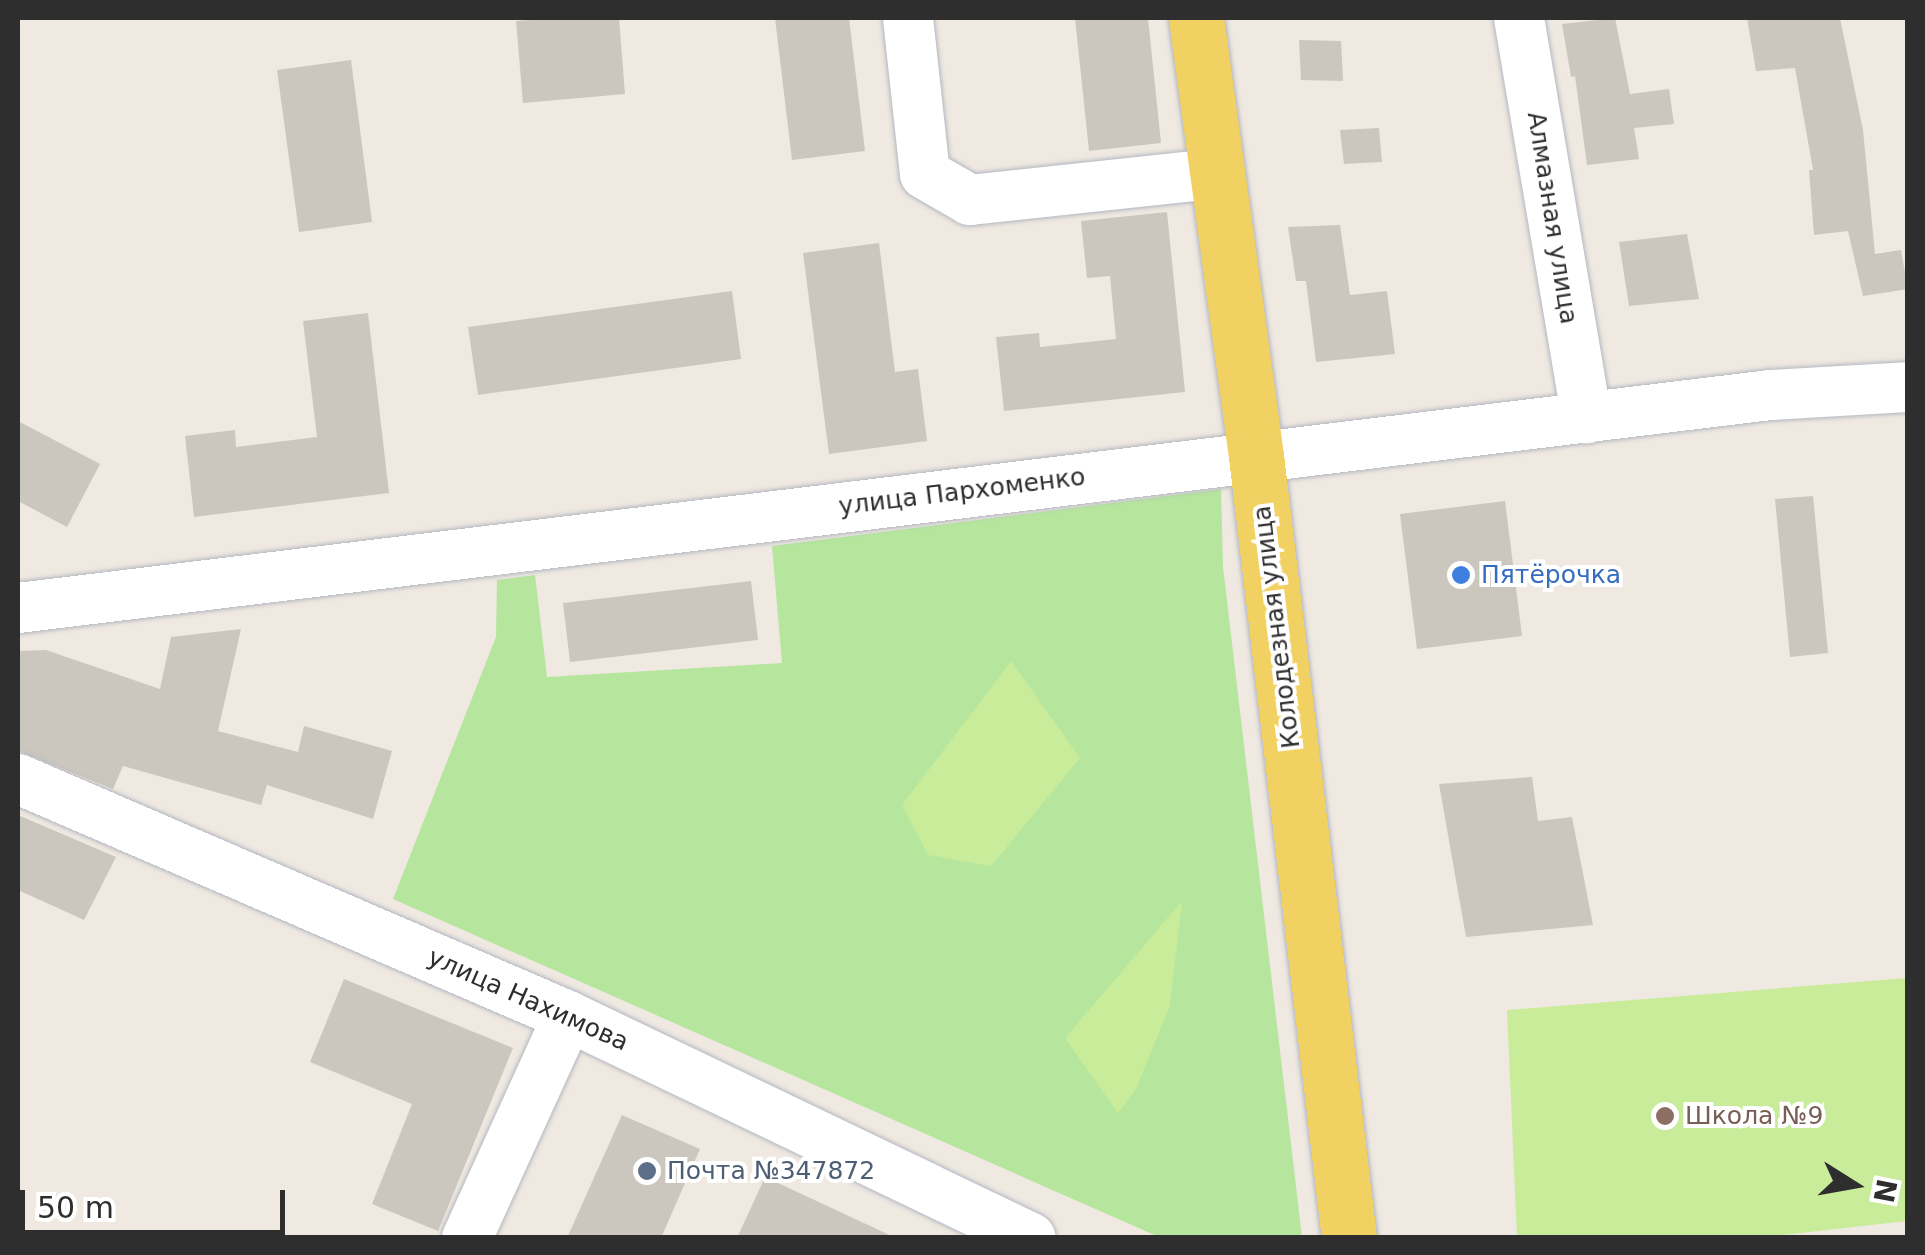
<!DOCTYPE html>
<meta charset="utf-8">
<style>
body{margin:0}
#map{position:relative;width:1925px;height:1255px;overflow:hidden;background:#efe9e1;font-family:"DejaVu Sans",sans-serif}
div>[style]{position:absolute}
.green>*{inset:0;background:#b6e59e}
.pitch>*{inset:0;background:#c9ec9a}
.building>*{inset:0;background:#cbc7bf}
.roads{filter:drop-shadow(0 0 2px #b4b7c1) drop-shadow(0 0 2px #b4b7c1)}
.minor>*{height:50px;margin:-25px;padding:0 25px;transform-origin:25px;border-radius:25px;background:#fff}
.major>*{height:55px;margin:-27.5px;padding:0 27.5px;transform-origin:27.5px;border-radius:27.5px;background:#f2d163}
.dots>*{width:28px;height:28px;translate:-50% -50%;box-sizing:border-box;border:5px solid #fff;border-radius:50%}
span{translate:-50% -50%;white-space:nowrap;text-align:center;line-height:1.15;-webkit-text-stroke:8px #fff;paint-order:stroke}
.street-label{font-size:25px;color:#2e2e2e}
.shop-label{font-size:25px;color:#366cbe}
.left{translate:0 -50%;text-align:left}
.education-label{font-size:25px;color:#785e54}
.service-label{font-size:25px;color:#4e5e75}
.frame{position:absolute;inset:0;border:20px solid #2e2e2e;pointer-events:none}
.north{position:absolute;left:1805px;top:1135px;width:100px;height:100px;-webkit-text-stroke:8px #fff;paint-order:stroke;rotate:101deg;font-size:28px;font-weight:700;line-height:40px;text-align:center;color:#2e2e2e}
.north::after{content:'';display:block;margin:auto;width:35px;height:45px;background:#2e2e2e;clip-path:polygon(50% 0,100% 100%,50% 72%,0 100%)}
.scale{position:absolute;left:20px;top:1190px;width:265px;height:45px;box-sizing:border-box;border:5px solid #2e2e2e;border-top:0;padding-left:12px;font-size:30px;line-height:35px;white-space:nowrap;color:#2e2e2e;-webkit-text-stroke:8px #fff;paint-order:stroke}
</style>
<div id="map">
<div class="green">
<div style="clip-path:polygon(1221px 489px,1223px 567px,1302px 1237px,1159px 1237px,393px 899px,496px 637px,497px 580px,535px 575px,547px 677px,782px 663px,772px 546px)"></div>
</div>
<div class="pitch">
<div style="clip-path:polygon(1011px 661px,1080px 758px,991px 866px,928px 855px,902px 805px)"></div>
<div style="clip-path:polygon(1182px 901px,1170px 1005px,1136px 1089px,1118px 1113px,1065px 1038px)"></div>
<div style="clip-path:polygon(1907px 978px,1907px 1221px,1756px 1238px,1517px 1237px,1507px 1010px)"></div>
</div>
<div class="building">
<div style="clip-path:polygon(556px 18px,619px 18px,625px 94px,523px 103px,516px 21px)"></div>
<div style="clip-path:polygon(775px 18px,849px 18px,865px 151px,792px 160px)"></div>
<div style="clip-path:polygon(1075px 18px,1148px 18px,1161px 143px,1089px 151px)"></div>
<div style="clip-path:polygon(1615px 18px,1630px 94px,1669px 89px,1674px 124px,1634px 128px,1639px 159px,1587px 165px,1575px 76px,1571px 77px,1562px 24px)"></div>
<div style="clip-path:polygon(1747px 18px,1840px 18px,1863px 130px,1875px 254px,1901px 250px,1908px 289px,1863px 296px,1848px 231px,1814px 235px,1809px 170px,1813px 170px,1795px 68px,1756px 71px)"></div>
<div style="clip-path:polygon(1299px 40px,1341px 41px,1343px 81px,1301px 80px)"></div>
<div style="clip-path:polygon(351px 60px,372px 222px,299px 232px,277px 70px)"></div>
<div style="clip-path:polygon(1379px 128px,1382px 162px,1344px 164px,1340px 130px)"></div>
<div style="clip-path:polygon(1167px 212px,1185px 392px,1004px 411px,996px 337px,1039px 333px,1040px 347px,1116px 339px,1110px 276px,1087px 278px,1081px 221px)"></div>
<div style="clip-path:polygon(1340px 225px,1350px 295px,1387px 291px,1395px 354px,1316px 362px,1306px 281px,1296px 281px,1288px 227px)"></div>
<div style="clip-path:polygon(1687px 234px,1699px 299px,1629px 306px,1619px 242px)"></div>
<div style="clip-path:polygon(879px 243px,895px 372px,918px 369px,927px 441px,829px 454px,803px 253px)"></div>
<div style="clip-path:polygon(732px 291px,741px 359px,478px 395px,468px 327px)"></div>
<div style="clip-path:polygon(368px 313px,389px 493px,194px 517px,185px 436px,235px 430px,236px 447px,317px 437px,303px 321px)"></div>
<div style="clip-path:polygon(18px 421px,100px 464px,67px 527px,18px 501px)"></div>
<div style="clip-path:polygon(1813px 496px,1828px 653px,1790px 657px,1775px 499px)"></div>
<div style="clip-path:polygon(1505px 501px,1522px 636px,1417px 649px,1400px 514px)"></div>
<div style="clip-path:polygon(751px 581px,758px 640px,570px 662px,563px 603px)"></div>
<div style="clip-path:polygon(241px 629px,218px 731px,298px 752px,304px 726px,392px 751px,373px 819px,267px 785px,261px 805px,123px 766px,113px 789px,18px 751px,18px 651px,46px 650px,160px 689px,171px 637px)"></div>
<div style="clip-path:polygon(1532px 777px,1538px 821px,1572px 817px,1593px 925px,1466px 937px,1439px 784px)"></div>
<div style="clip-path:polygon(18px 815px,116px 857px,84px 920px,18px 890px)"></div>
<div style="clip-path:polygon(344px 979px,513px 1048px,438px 1231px,372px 1204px,412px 1104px,310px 1062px)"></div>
<div style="clip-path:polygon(622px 1115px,700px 1149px,661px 1238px,567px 1238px)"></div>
<div style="clip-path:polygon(765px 1177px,896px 1238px,737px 1238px)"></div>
</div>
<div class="roads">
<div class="minor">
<div style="left:908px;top:18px;width:157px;rotate:83.8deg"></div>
<div style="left:925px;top:174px;width:52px;rotate:30deg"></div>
<div style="left:970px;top:200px;width:246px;rotate:-6.1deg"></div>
<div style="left:1519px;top:18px;width:406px;rotate:80.4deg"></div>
<div style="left:18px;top:608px;width:1765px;rotate:-6.93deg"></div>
<div style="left:1770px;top:395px;width:138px;rotate:-3.3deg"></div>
<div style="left:18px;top:779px;width:599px;rotate:23.31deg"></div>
<div style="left:568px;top:1016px;width:513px;rotate:25.62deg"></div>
<div style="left:467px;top:1238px;width:244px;rotate:-65.5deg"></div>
</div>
<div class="major">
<div style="left:1196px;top:18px;width:442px;rotate:82.2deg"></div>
<div style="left:1256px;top:456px;width:788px;rotate:83.22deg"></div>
</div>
</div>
<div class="dots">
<div style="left:1461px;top:575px;background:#3f7fe0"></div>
<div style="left:1665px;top:1116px;background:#8d6e63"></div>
<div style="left:647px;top:1171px;background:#5c6f8a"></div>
</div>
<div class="street-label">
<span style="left:1552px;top:218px;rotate:81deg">Алмазная улица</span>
<span style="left:962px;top:492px;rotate:-7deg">улица Пархоменко</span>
<span style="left:1277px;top:627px;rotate:-97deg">Колодезная улица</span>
<span style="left:528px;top:1000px;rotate:24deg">улица Нахимова</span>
</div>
<div class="shop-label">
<span class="left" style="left:1481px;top:575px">Пятёрочка</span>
</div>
<div class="education-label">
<span class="left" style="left:1685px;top:1116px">Школа №9</span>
</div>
<div class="service-label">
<span class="left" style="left:667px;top:1171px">Почта №347872</span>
</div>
<div class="frame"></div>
<div class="north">N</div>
<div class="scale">50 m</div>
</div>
